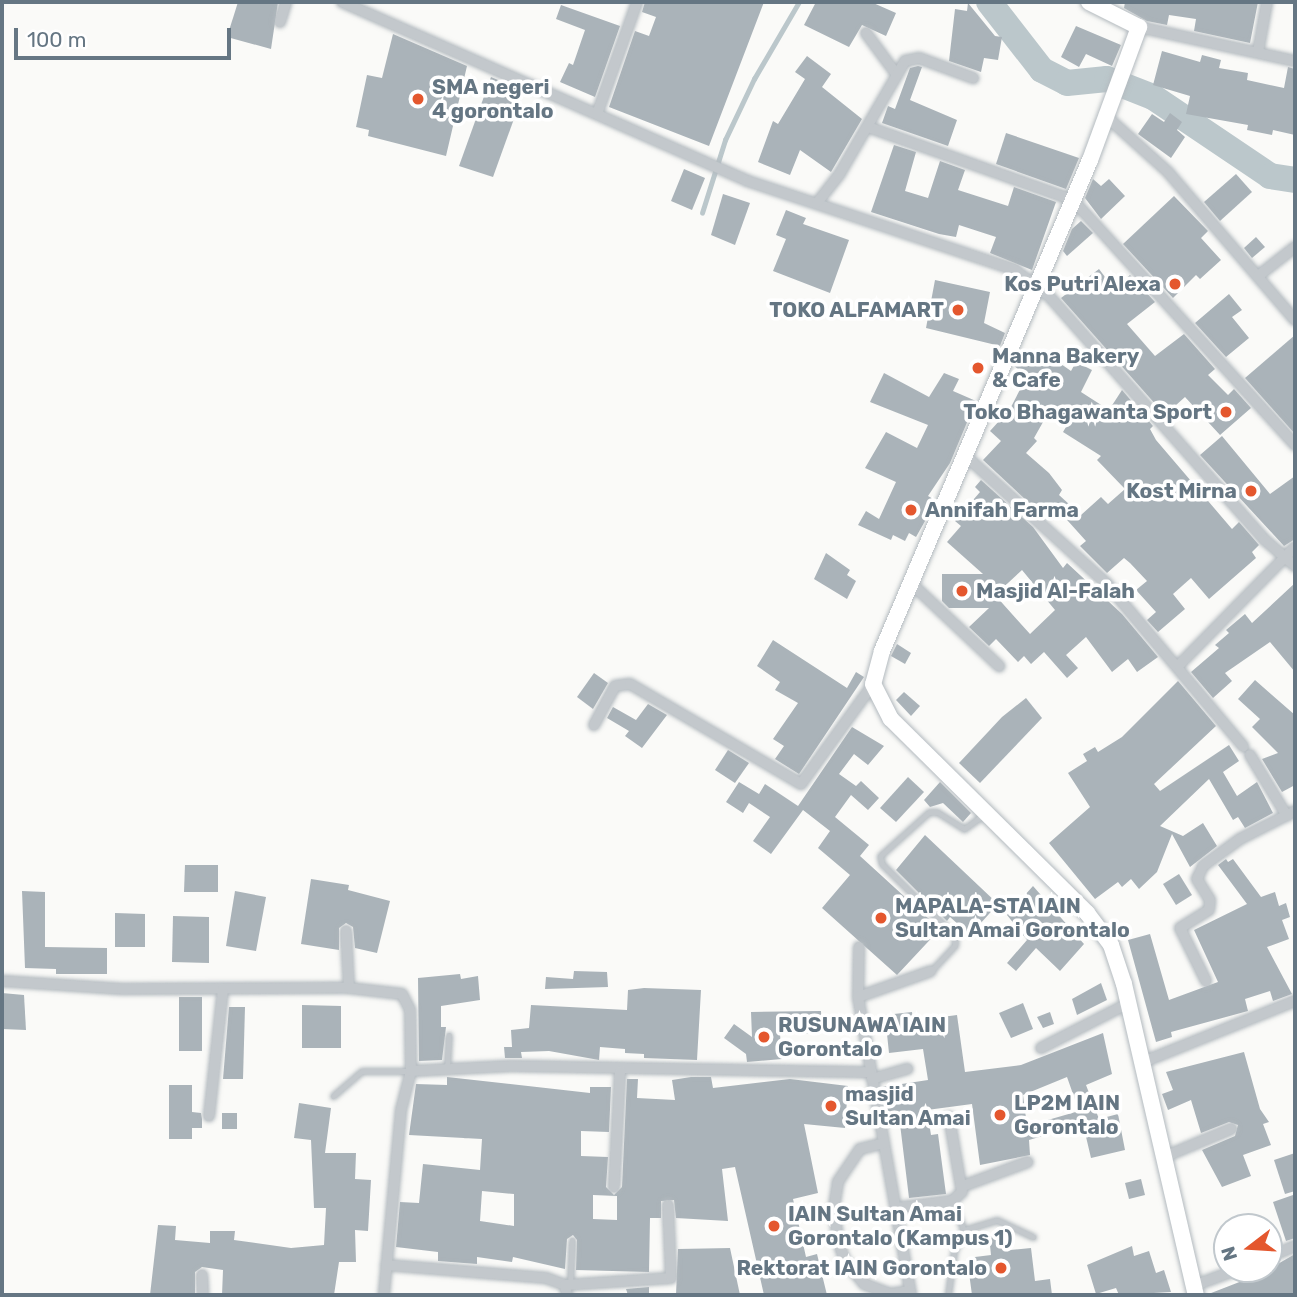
<!DOCTYPE html>
<style>
body{margin:0}
#map{position:relative;width:1297px;height:1297px;overflow:hidden;background:#fafaf8;font-family:Rubik,sans-serif}
div>[style]{position:absolute}
.stream>*{height:4.5px;margin:-2.25px;padding:0 2.25px;transform-origin:2.25px;border-radius:2.25px;background:#bbc7cb}
.river>*{height:26px;margin:-13px;padding:0 13px;transform-origin:13px;border-radius:13px;background:#bbc7cb}
.building>*{inset:0;background:#aab3b9}
.roads{filter:drop-shadow(0 0 2px #b3babf) drop-shadow(0 0 2px #b3babf)}
.lane>*{height:5px;margin:-2.5px;padding:0 2.5px;transform-origin:2.5px;border-radius:2.5px;background:#c3c8cc}
.street>*{height:10px;margin:-5px;padding:0 5px;transform-origin:5px;border-radius:5px;background:#c3c8cc}
.secondary>*{height:16px;margin:-8px;padding:0 8px;transform-origin:8px;border-radius:8px;background:#fff}
.dots>*{width:19px;height:19px;translate:-50% -50%;box-sizing:border-box;border:4px solid #fff;border-radius:50%}
span{translate:-50% -50%;white-space:nowrap;text-align:center;line-height:1.15;-webkit-text-stroke:7px #fff;paint-order:stroke}
.poi-label{font-size:21px;color:#657683;font-weight:700}
.left{translate:0 -50%;text-align:left}
.right{translate:-100% -50%;text-align:right}
.frame{position:absolute;inset:0;border:4px solid #657683;pointer-events:none}
.north{position:absolute;left:1213px;top:1213px;width:70px;height:70px;box-sizing:border-box;background:#fff;border:2px solid #c1c8cd;border-radius:50%;rotate:253deg;font-size:19px;font-weight:700;line-height:28px;text-align:center;color:#657683}
.north::after{content:'';display:block;margin:auto;width:24px;height:32px;background:#e4572e;clip-path:polygon(50% 0,100% 100%,50% 72%,0 100%)}
.scale{position:absolute;left:14px;top:28px;width:217px;height:32px;box-sizing:border-box;border:4px solid #657683;border-top:0;padding-left:9px;font-size:21px;line-height:24px;white-space:nowrap;color:#657683;-webkit-text-stroke:5px #fff;paint-order:stroke}
</style>
<div id="map">
<div class="stream">
<div style="left:702px;top:213px;width:77px;rotate:-72.5deg"></div>
<div style="left:725px;top:140px;width:68px;rotate:-64.6deg"></div>
<div style="left:754px;top:79px;width:89px;rotate:-59.7deg"></div>
</div>
<div class="river">
<div style="left:989px;top:2px;width:86px;rotate:52.1deg"></div>
<div style="left:1042px;top:70px;width:28px;rotate:27deg"></div>
<div style="left:1067px;top:83px;width:40px;rotate:-5.7deg"></div>
<div style="left:1107px;top:79px;width:49px;rotate:21.4deg"></div>
<div style="left:1153px;top:97px;width:141px;rotate:34deg"></div>
<div style="left:1270px;top:176px;width:25px;rotate:9deg"></div>
</div>
<div class="building">
<div style="clip-path:polygon(238px 2px,278px 2px,271px 49px,227px 37px)"></div>
<div style="clip-path:polygon(645px 2px,764px 2px,709px 146px,609px 107px,635px 31px,649px 36px,656px 17px,642px 12px)"></div>
<div style="clip-path:polygon(816px 2px,871px 2px,896px 13px,886px 36px,862px 25px,849px 47px,804px 25px)"></div>
<div style="clip-path:polygon(1125px 2px,1258px 2px,1250px 43px,1194px 31px,1196px 19px,1169px 15px,1167px 25px,1147px 21px,1124px 8px)"></div>
<div style="clip-path:polygon(968px 3px,995px 36px,1002px 37px,998px 60px,984px 58px,981px 72px,949px 61px,955px 9px,967px 11px)"></div>
<div style="clip-path:polygon(561px 5px,620px 26px,595px 97px,560px 82px,569px 63px,573px 65px,585px 30px,556px 19px)"></div>
<div style="clip-path:polygon(1076px 26px,1121px 45px,1112px 66px,1086px 54px,1079px 67px,1061px 57px)"></div>
<div style="clip-path:polygon(393px 34px,467px 66px,446px 156px,368px 136px,369px 130px,356px 127px,367px 75px,382px 78px)"></div>
<div style="clip-path:polygon(1162px 51px,1200px 62px,1202px 55px,1221px 60px,1219px 68px,1248px 73px,1247px 80px,1284px 88px,1288px 67px,1295px 69px,1295px 135px,1273px 130px,1272px 135px,1247px 130px,1248px 125px,1186px 114px,1190px 96px,1153px 85px)"></div>
<div style="clip-path:polygon(807px 56px,831px 74px,822px 87px,862px 119px,831px 172px,800px 150px,790px 175px,758px 162px,773px 121px,778px 124px,805px 79px,795px 72px)"></div>
<div style="clip-path:polygon(918px 66px,922px 67px,910px 100px,957px 120px,948px 146px,882px 123px,888px 106px,895px 109px,910px 68px)"></div>
<div style="clip-path:polygon(491px 77px,524px 91px,493px 177px,459px 166px)"></div>
<div style="clip-path:polygon(1170px 113px,1182px 122px,1177px 130px,1185px 137px,1171px 158px,1138px 134px,1152px 114px,1164px 122px)"></div>
<div style="clip-path:polygon(1006px 133px,1079px 158px,1066px 189px,996px 164px)"></div>
<div style="clip-path:polygon(894px 145px,916px 152px,905px 191px,928px 198px,940px 161px,965px 170px,958px 190px,1008px 206px,1014px 187px,1056px 202px,1032px 270px,990px 253px,996px 237px,959px 225px,956px 237px,939px 234px,871px 212px)"></div>
<div style="clip-path:polygon(684px 169px,705px 178px,692px 210px,671px 201px)"></div>
<div style="clip-path:polygon(1236px 174px,1252px 192px,1220px 221px,1204px 202px)"></div>
<div style="clip-path:polygon(1093px 179px,1101px 186px,1109px 179px,1125px 196px,1101px 219px,1085px 198px)"></div>
<div style="clip-path:polygon(723px 194px,750px 203px,735px 245px,711px 235px)"></div>
<div style="clip-path:polygon(1174px 196px,1208px 231px,1201px 238px,1221px 260px,1200px 279px,1196px 275px,1173px 298px,1123px 244px)"></div>
<div style="clip-path:polygon(786px 210px,806px 218px,803px 224px,849px 240px,830px 293px,773px 271px,786px 239px,776px 235px)"></div>
<div style="clip-path:polygon(1081px 221px,1093px 233px,1067px 256px,1063px 251px,1072px 229px)"></div>
<div style="clip-path:polygon(1256px 237px,1265px 247px,1252px 258px,1244px 248px)"></div>
<div style="clip-path:polygon(1099px 269px,1114px 289px,1130px 275px,1155px 302px,1127px 324px,1155px 356px,1184px 334px,1215px 369px,1208px 375px,1228px 395px,1234px 389px,1251px 408px,1220px 435px,1185px 397px,1165px 415px,1061px 298px)"></div>
<div style="clip-path:polygon(935px 280px,990px 292px,984px 323px,1005px 333px,1000px 346px,926px 328px)"></div>
<div style="clip-path:polygon(1229px 294px,1242px 310px,1232px 317px,1249px 338px,1226px 357px,1195px 323px)"></div>
<div style="clip-path:polygon(1295px 335px,1295px 434px,1245px 378px)"></div>
<div style="clip-path:polygon(evenodd,1041px 350px,1071px 371px,1076px 362px,1092px 370px,1081px 392px,1109px 410px,1122px 390px,1153px 426px,1150px 429px,1156px 440px,1232px 529px,1239px 522px,1259px 545px,1252px 552px,1256px 558px,1209px 599px,1191px 578px,1173px 594px,1185px 609px,1158px 632px,1147px 620px,1156px 612px,1136px 590px,1147px 581px,1130px 563px,1124px 558px,1107px 573px,1080px 546px,1086px 541px,1059px 511px,1054px 517px,1045px 509px,1041px 514px,983px 460px,1001px 441px,990px 431px,1010px 409px,1027px 376px,1014px 366px,1019px 356px,1031px 365px,1041px 350px,1047px 415px,1066px 427px,1063px 432px,1101px 456px,1097px 460px,1125px 489px,1108px 504px,1101px 497px,1081px 515px,1059px 495px,1062px 490px,1049px 473px,1026px 453px,1037px 441px,1034px 438px,1047px 415px)"></div>
<div style="clip-path:polygon(884px 373px,929px 397px,944px 373px,959px 379px,953px 391px,976px 401px,950px 463px,928px 496px,935px 500px,929px 514px,916px 537px,909px 533px,905px 541px,893px 535px,891px 540px,858px 525px,866px 511px,879px 519px,896px 482px,865px 468px,886px 432px,917px 448px,928px 425px,870px 402px)"></div>
<div style="clip-path:polygon(1222px 436px,1270px 494px,1295px 476px,1295px 539px,1284px 546px,1200px 455px)"></div>
<div style="clip-path:polygon(evenodd,981px 480px,1033px 527px,1063px 568px,1067px 563px,1122px 614px,1158px 657px,1137px 672px,1128px 659px,1112px 672px,1086px 637px,1066px 655px,1078px 668px,1067px 678px,1044px 652px,1031px 664px,1024px 656px,1018px 662px,996px 639px,989px 646px,969px 627px,989px 608px,949px 608px,942px 601px,942px 574px,983px 574px,947px 542px,961px 526px,955px 521px,980px 492px,975px 487px,981px 480px,1022px 570px,1055px 610px,1030px 634px,995px 595px,1022px 570px)"></div>
<div style="clip-path:polygon(826px 553px,850px 570px,847px 575px,856px 581px,847px 599px,814px 579px)"></div>
<div style="clip-path:polygon(1295px 583px,1295px 672px,1270px 642px,1225px 673px,1232px 681px,1213px 698px,1191px 672px,1219px 648px,1215px 645px,1229px 633px,1226px 630px,1245px 614px,1252px 623px)"></div>
<div style="clip-path:polygon(773px 640px,847px 688px,856px 672px,864px 677px,799px 774px,775px 759px,784px 746px,773px 739px,798px 703px,775px 690px,780px 682px,757px 666px)"></div>
<div style="clip-path:polygon(897px 644px,911px 653px,905px 664px,891px 656px)"></div>
<div style="clip-path:polygon(594px 673px,608px 683px,593px 709px,577px 697px)"></div>
<div style="clip-path:polygon(1255px 680px,1295px 715px,1295px 785px,1282px 792px,1262px 759px,1278px 753px,1252px 727px,1260px 719px,1238px 699px)"></div>
<div style="clip-path:polygon(1178px 681px,1216px 726px,1154px 784px,1160px 791px,1229px 745px,1239px 761px,1223px 772px,1237px 796px,1257px 782px,1273px 813px,1245px 828px,1238px 817px,1233px 820px,1209px 779px,1160px 826px,1183px 836px,1203px 823px,1217px 846px,1190px 867px,1172px 834px,1157px 872px,1139px 889px,1131px 879px,1122px 887px,1118px 882px,1095px 899px,1049px 843px,1090px 807px,1068px 773px,1087px 761px,1083px 754px,1095px 747px,1098px 752px,1122px 737px)"></div>
<div style="clip-path:polygon(904px 692px,920px 706px,911px 716px,896px 700px)"></div>
<div style="clip-path:polygon(1026px 698px,1042px 718px,980px 783px,959px 763px,1002px 717px)"></div>
<div style="clip-path:polygon(648px 704px,667px 715px,642px 748px,625px 736px,629px 731px,607px 718px,613px 707px,636px 720px)"></div>
<div style="clip-path:polygon(852px 727px,884px 746px,868px 765px,854px 754px,839px 774px,856px 786px,861px 781px,879px 798px,868px 810px,851px 795px,835px 817px,869px 845px,860px 856px,940px 929px,897px 975px,822px 908px,850px 875px,818px 848px,830px 831px,803px 810px,771px 854px,753px 841px,770px 817px,749px 803px,743px 813px,726px 802px,739px 782px,759px 794px,765px 784px,798px 806px)"></div>
<div style="clip-path:polygon(728px 750px,749px 763px,735px 783px,715px 770px)"></div>
<div style="clip-path:polygon(908px 777px,924px 792px,896px 822px,880px 808px)"></div>
<div style="clip-path:polygon(940px 782px,971px 813px,963px 822px,943px 803px,930px 807px,924px 800px)"></div>
<div style="clip-path:polygon(925px 835px,998px 904px,970px 935px,950px 917px,947px 921px,896px 870px)"></div>
<div style="clip-path:polygon(1226px 859px,1228px 862px,1233px 859px,1261px 897px,1275px 892px,1279px 906px,1286px 903px,1290px 917px,1282px 920px,1289px 939px,1267px 947px,1292px 994px,1273px 1001px,1270px 991px,1245px 999px,1248px 1011px,1171px 1032px,1172px 1037px,1156px 1042px,1128px 940px,1150px 934px,1169px 1000px,1218px 982px,1194px 930px,1247px 904px,1218px 865px)"></div>
<div style="clip-path:polygon(185px 865px,218px 865px,218px 892px,184px 892px)"></div>
<div style="clip-path:polygon(1179px 874px,1192px 895px,1176px 905px,1163px 884px)"></div>
<div style="clip-path:polygon(311px 879px,349px 885px,348px 890px,390px 901px,377px 953px,355px 948px,353px 927px,346px 923px,339px 928px,339px 950px,301px 944px)"></div>
<div style="clip-path:polygon(1033px 886px,1084px 944px,1060px 971px,1036px 948px,1016px 971px,1007px 963px,1027px 940px,1007px 915px)"></div>
<div style="clip-path:polygon(22px 891px,45px 892px,45px 947px,107px 948px,107px 974px,56px 974px,56px 969px,25px 968px)"></div>
<div style="clip-path:polygon(235px 891px,266px 897px,256px 951px,226px 946px)"></div>
<div style="clip-path:polygon(115px 913px,145px 914px,145px 947px,115px 947px)"></div>
<div style="clip-path:polygon(173px 916px,209px 917px,209px 963px,172px 962px)"></div>
<div style="clip-path:polygon(574px 971px,607px 972px,608px 987px,545px 989px,546px 977px,573px 979px)"></div>
<div style="clip-path:polygon(460px 974px,461px 979px,478px 976px,480px 1000px,441px 1006px,441px 1027px,446px 1027px,442px 1060px,419px 1061px,418px 978px)"></div>
<div style="clip-path:polygon(1101px 983px,1107px 1000px,1077px 1015px,1072px 999px)"></div>
<div style="clip-path:polygon(644px 988px,701px 990px,697px 1060px,644px 1058px,644px 1054px,625px 1053px,625px 1049px,600px 1047px,599px 1060px,549px 1051px,521px 1052px,522px 1058px,505px 1058px,504px 1047px,512px 1047px,511px 1030px,529px 1028px,531px 1005px,627px 1010px,628px 990px)"></div>
<div style="clip-path:polygon(2px 993px,24px 995px,26px 1030px,2px 1029px)"></div>
<div style="clip-path:polygon(179px 997px,202px 997px,202px 1051px,179px 1051px)"></div>
<div style="clip-path:polygon(1023px 1003px,1033px 1029px,1011px 1038px,999px 1013px)"></div>
<div style="clip-path:polygon(302px 1005px,341px 1006px,341px 1048px,302px 1048px)"></div>
<div style="clip-path:polygon(229px 1007px,245px 1007px,243px 1079px,223px 1079px)"></div>
<div style="clip-path:polygon(821px 1011px,822px 1033px,780px 1034px,782px 1059px,747px 1062px,746px 1054px,724px 1038px,734px 1024px,752px 1037px,751px 1012px)"></div>
<div style="clip-path:polygon(evenodd,912px 1012px,913px 1021px,957px 1015px,965px 1072px,1021px 1065px,1103px 1033px,1112px 1074px,1086px 1085px,1099px 1119px,1118px 1114px,1125px 1150px,1091px 1158px,1083px 1124px,1029px 1140px,1030px 1155px,980px 1165px,972px 1104px,927px 1110px,931px 1135px,938px 1134px,946px 1194px,909px 1198px,900px 1124px,889px 1126px,882px 1087px,928px 1080px,923px 1049px,889px 1053px,885px 1015px,912px 1012px,1067px 1077px,1079px 1111px,1027px 1126px,1023px 1095px,1067px 1077px)"></div>
<div style="clip-path:polygon(1050px 1012px,1054px 1024px,1043px 1028px,1037px 1017px)"></div>
<div style="clip-path:polygon(1244px 1052px,1260px 1109px,1269px 1122px,1263px 1124px,1271px 1145px,1243px 1155px,1251px 1176px,1222px 1187px,1202px 1150px,1235px 1136px,1238px 1125px,1229px 1122px,1201px 1133px,1191px 1100px,1168px 1110px,1162px 1094px,1173px 1090px,1166px 1072px)"></div>
<div style="clip-path:polygon(evenodd,447px 1077px,590px 1093px,590px 1087px,611px 1087px,609px 1132px,581px 1131px,581px 1156px,608px 1157px,606px 1187px,614px 1195px,622px 1187px,627px 1079px,638px 1079px,637px 1098px,675px 1100px,672px 1080px,691px 1077px,711px 1077px,713px 1088px,790px 1079px,848px 1086px,845px 1128px,804px 1124px,818px 1193px,793px 1199px,806px 1257px,817px 1254px,827px 1295px,764px 1295px,735px 1167px,722px 1169px,728px 1221px,676px 1218px,674px 1200px,661px 1201px,661px 1218px,650px 1218px,649px 1272px,576px 1270px,577px 1240px,573px 1235px,567px 1239px,565px 1269px,513px 1257px,512px 1262px,477px 1257px,477px 1264px,438px 1261px,438px 1252px,396px 1247px,400px 1202px,419px 1203px,423px 1164px,480px 1170px,482px 1139px,409px 1135px,416px 1084px,447px 1085px,447px 1077px,482px 1191px,514px 1194px,514px 1226px,480px 1221px,482px 1191px,447px 1077px,593px 1195px,617px 1196px,617px 1220px,593px 1219px,593px 1195px)"></div>
<div style="clip-path:polygon(169px 1085px,192px 1085px,192px 1112px,201px 1113px,202px 1119px,202px 1128px,192px 1128px,192px 1139px,169px 1139px)"></div>
<div style="clip-path:polygon(299px 1103px,331px 1108px,325px 1153px,356px 1153px,355px 1179px,371px 1180px,368px 1231px,355px 1230px,356px 1262px,339px 1262px,334px 1295px,222px 1295px,223px 1270px,202px 1267px,195px 1272px,195px 1295px,150px 1295px,158px 1225px,176px 1226px,175px 1240px,210px 1243px,210px 1231px,235px 1231px,234px 1240px,291px 1248px,324px 1245px,326px 1208px,314px 1208px,311px 1140px,294px 1138px)"></div>
<div style="clip-path:polygon(222px 1113px,237px 1113px,237px 1129px,222px 1129px)"></div>
<div style="clip-path:polygon(1295px 1153px,1295px 1191px,1285px 1194px,1274px 1160px)"></div>
<div style="clip-path:polygon(1141px 1179px,1145px 1195px,1129px 1199px,1125px 1183px)"></div>
<div style="clip-path:polygon(1293px 1195px,1295px 1238px,1286px 1241px,1273px 1202px)"></div>
<div style="clip-path:polygon(1008px 1234px,1010px 1250px,1031px 1248px,1035px 1281px,1050px 1279px,1052px 1295px,972px 1295px,967px 1258px,991px 1255px,989px 1236px)"></div>
<div style="clip-path:polygon(1132px 1246px,1134px 1256px,1149px 1251px,1156px 1273px,1164px 1270px,1171px 1292px,1119px 1295px,1116px 1288px,1096px 1294px,1087px 1265px)"></div>
<div style="clip-path:polygon(730px 1248px,740px 1295px,676px 1295px,678px 1249px)"></div>
<div style="clip-path:polygon(1295px 1254px,1295px 1295px,1206px 1295px,1242px 1281px,1246px 1273px,1269px 1269px)"></div>
<div style="clip-path:polygon(649px 1287px,649px 1295px,628px 1295px,626px 1289px)"></div>
</div>
<div class="roads">
<div class="lane">
<div style="left:931px;top:971px;width:35px;rotate:-47deg"></div>
<div style="left:955px;top:945px;width:9px;rotate:-90deg"></div>
<div style="left:955px;top:936px;width:103px;rotate:-135.4deg"></div>
<div style="left:882px;top:864px;width:8px;rotate:-104deg"></div>
<div style="left:880px;top:856px;width:66px;rotate:-41.9deg"></div>
<div style="left:929px;top:812px;width:8px"></div>
<div style="left:937px;top:812px;width:32px;rotate:32deg"></div>
<div style="left:964px;top:829px;width:24px;rotate:-36deg"></div>
<div style="left:447px;top:1069px;width:34px;rotate:-87deg"></div>
<div style="left:333px;top:1096px;width:38px;rotate:-41deg"></div>
<div style="left:362px;top:1071px;width:49px"></div>
<div style="left:952px;top:1201px;width:31px;rotate:68deg"></div>
<div style="left:570px;top:1285px;width:45px;rotate:-87.5deg"></div>
<div style="left:948px;top:1295px;width:44px;rotate:-82.2deg"></div>
<div style="left:954px;top:1251px;width:23px;rotate:-65deg"></div>
<div style="left:964px;top:1230px;width:34px;rotate:-17deg"></div>
<div style="left:997px;top:1220px;width:40px;rotate:25deg"></div>
</div>
<div class="street">
<div style="left:342px;top:2px;width:444px;rotate:23.8deg"></div>
<div style="left:748px;top:181px;width:281px;rotate:18.4deg"></div>
<div style="left:1015px;top:270px;width:43px;rotate:37.4deg"></div>
<div style="left:1049px;top:296px;width:326px;rotate:48.5deg"></div>
<div style="left:1265px;top:540px;width:40px;rotate:41deg"></div>
<div style="left:280px;top:22px;width:21px;rotate:-73deg"></div>
<div style="left:1139px;top:27px;width:160px;rotate:12.3deg"></div>
<div style="left:866px;top:33px;width:52px;rotate:53.6deg"></div>
<div style="left:1258px;top:52px;width:51px;rotate:-79.8deg"></div>
<div style="left:597px;top:114px;width:119px;rotate:-70.3deg"></div>
<div style="left:1107px;top:117px;width:82px;rotate:42deg"></div>
<div style="left:1168px;top:172px;width:195px;rotate:49.4deg"></div>
<div style="left:868px;top:127px;width:218px;rotate:19.6deg"></div>
<div style="left:1073px;top:200px;width:331px;rotate:47.8deg"></div>
<div style="left:817px;top:203px;width:36px;rotate:-52deg"></div>
<div style="left:839px;top:175px;width:132px;rotate:-59.9deg"></div>
<div style="left:905px;top:61px;width:14px;rotate:-12deg"></div>
<div style="left:919px;top:58px;width:58px;rotate:20.3deg"></div>
<div style="left:1258px;top:276px;width:47px;rotate:-38.1deg"></div>
<div style="left:967px;top:457px;width:189px;rotate:42.2deg"></div>
<div style="left:1107px;top:584px;width:212px;rotate:50deg"></div>
<div style="left:912px;top:584px;width:120px;rotate:43.3deg"></div>
<div style="left:1179px;top:665px;width:165px;rotate:-45.5deg"></div>
<div style="left:594px;top:725px;width:44px;rotate:-61.7deg"></div>
<div style="left:615px;top:686px;width:15px;rotate:-8deg"></div>
<div style="left:630px;top:684px;width:198px;rotate:30.3deg"></div>
<div style="left:801px;top:784px;width:123px;rotate:-54.2deg"></div>
<div style="left:1250px;top:755px;width:71px;rotate:58.8deg"></div>
<div style="left:346px;top:931px;width:57px;rotate:87deg"></div>
<div style="left:859px;top:947px;width:50px;rotate:91.1deg"></div>
<div style="left:858px;top:997px;width:303px;rotate:79.9deg"></div>
<div style="left:2px;top:981px;width:120px;rotate:3.8deg"></div>
<div style="left:122px;top:989px;width:227px;rotate:-0.3deg"></div>
<div style="left:349px;top:988px;width:53px;rotate:6.5deg"></div>
<div style="left:402px;top:994px;width:18px;rotate:63deg"></div>
<div style="left:410px;top:1010px;width:61px;rotate:89.1deg"></div>
<div style="left:411px;top:1071px;width:40px;rotate:104.4deg"></div>
<div style="left:401px;top:1110px;width:186px;rotate:95.3deg"></div>
<div style="left:1206px;top:981px;width:59px;rotate:-116.1deg"></div>
<div style="left:1180px;top:928px;width:34px;rotate:-32deg"></div>
<div style="left:1209px;top:910px;width:10px;rotate:-84deg"></div>
<div style="left:1210px;top:900px;width:25px;rotate:-122deg"></div>
<div style="left:1197px;top:879px;width:14px;rotate:-65deg"></div>
<div style="left:1203px;top:866px;width:46px;rotate:-36.1deg"></div>
<div style="left:1240px;top:839px;width:62px;rotate:-27deg"></div>
<div style="left:858px;top:997px;width:77px;rotate:-19.6deg"></div>
<div style="left:1041px;top:1048px;width:99px;rotate:-27.1deg"></div>
<div style="left:1143px;top:1062px;width:164px;rotate:-21.9deg"></div>
<div style="left:411px;top:1071px;width:100px;rotate:-2.9deg"></div>
<div style="left:511px;top:1066px;width:359px;rotate:1deg"></div>
<div style="left:872px;top:1079px;width:37px;rotate:-16deg"></div>
<div style="left:209px;top:1116px;width:128px;rotate:-83.7deg"></div>
<div style="left:884px;top:1143px;width:25px;rotate:166deg"></div>
<div style="left:860px;top:1149px;width:40px;rotate:124deg"></div>
<div style="left:838px;top:1182px;width:26px;rotate:99deg"></div>
<div style="left:834px;top:1208px;width:32px;rotate:83deg"></div>
<div style="left:838px;top:1240px;width:20px;rotate:72deg"></div>
<div style="left:844px;top:1259px;width:32px;rotate:51deg"></div>
<div style="left:864px;top:1284px;width:28px;rotate:21deg"></div>
<div style="left:890px;top:1294px;width:20px;rotate:-9deg"></div>
<div style="left:1164px;top:1157px;width:73px;rotate:-22.7deg"></div>
<div style="left:963px;top:1186px;width:69px;rotate:-20.3deg"></div>
<div style="left:614px;top:1187px;width:116px;rotate:-87deg"></div>
<div style="left:896px;top:1208px;width:56px;rotate:-7.1deg"></div>
<div style="left:952px;top:1201px;width:13px;rotate:-42deg"></div>
<div style="left:962px;top:1192px;width:76px;rotate:-99.8deg"></div>
<div style="left:1269px;top:1257px;width:28px;rotate:-23deg"></div>
<div style="left:386px;top:1265px;width:161px;rotate:4.6deg"></div>
<div style="left:546px;top:1278px;width:20px;rotate:20deg"></div>
<div style="left:565px;top:1285px;width:10px;rotate:79deg"></div>
<div style="left:202px;top:1275px;width:20px;rotate:87deg"></div>
<div style="left:565px;top:1285px;width:106px;rotate:-3.8deg"></div>
<div style="left:671px;top:1278px;width:73px;rotate:-92.4deg"></div>
<div style="left:1193px;top:1286px;width:49px;rotate:-20.3deg"></div>
</div>
<div class="secondary">
<div style="left:1089px;top:2px;width:56px;rotate:26.6deg"></div>
<div style="left:1139px;top:27px;width:142px;rotate:110.2deg"></div>
<div style="left:1090px;top:160px;width:533px;rotate:112.96deg"></div>
<div style="left:882px;top:651px;width:34px;rotate:105deg"></div>
<div style="left:873px;top:684px;width:39px;rotate:63deg"></div>
<div style="left:891px;top:719px;width:276px;rotate:44.7deg"></div>
<div style="left:1087px;top:913px;width:40px;rotate:53deg"></div>
<div style="left:1111px;top:945px;width:41px;rotate:71.6deg"></div>
<div style="left:1124px;top:984px;width:319px;rotate:77deg"></div>
</div>
</div>
<div class="dots">
<div style="left:418px;top:99px;background:#e4572e"></div>
<div style="left:1175px;top:284px;background:#e4572e"></div>
<div style="left:958px;top:310px;background:#e4572e"></div>
<div style="left:978px;top:368px;background:#e4572e"></div>
<div style="left:1226px;top:412px;background:#e4572e"></div>
<div style="left:1251px;top:491px;background:#e4572e"></div>
<div style="left:911px;top:510px;background:#e4572e"></div>
<div style="left:962px;top:591px;background:#e4572e"></div>
<div style="left:881px;top:918px;background:#e4572e"></div>
<div style="left:764px;top:1037px;background:#e4572e"></div>
<div style="left:831px;top:1106px;background:#e4572e"></div>
<div style="left:1000px;top:1115px;background:#e4572e"></div>
<div style="left:774px;top:1226px;background:#e4572e"></div>
<div style="left:1001px;top:1268px;background:#e4572e"></div>
</div>
<div class="poi-label">
<span class="left" style="left:432px;top:99px">SMA negeri<br>4 gorontalo</span>
<span class="right" style="left:1161px;top:284px">Kos Putri Alexa</span>
<span class="right" style="left:944px;top:310px">TOKO ALFAMART</span>
<span class="left" style="left:992px;top:368px">Manna Bakery<br>&amp; Cafe</span>
<span class="right" style="left:1212px;top:412px">Toko Bhagawanta Sport</span>
<span class="right" style="left:1237px;top:491px">Kost Mirna</span>
<span class="left" style="left:925px;top:510px">Annifah Farma</span>
<span class="left" style="left:976px;top:591px">Masjid Al-Falah</span>
<span class="left" style="left:895px;top:918px">MAPALA-STA IAIN<br>Sultan Amai Gorontalo</span>
<span class="left" style="left:778px;top:1037px">RUSUNAWA IAIN<br>Gorontalo</span>
<span class="left" style="left:845px;top:1106px">masjid<br>Sultan Amai</span>
<span class="left" style="left:1014px;top:1115px">LP2M IAIN<br>Gorontalo</span>
<span class="left" style="left:788px;top:1226px">IAIN Sultan Amai<br>Gorontalo (Kampus 1)</span>
<span class="right" style="left:987px;top:1268px">Rektorat IAIN Gorontalo</span>
</div>
<div class="frame"></div>
<div class="north">N</div>
<div class="scale">100 m</div>
</div>
